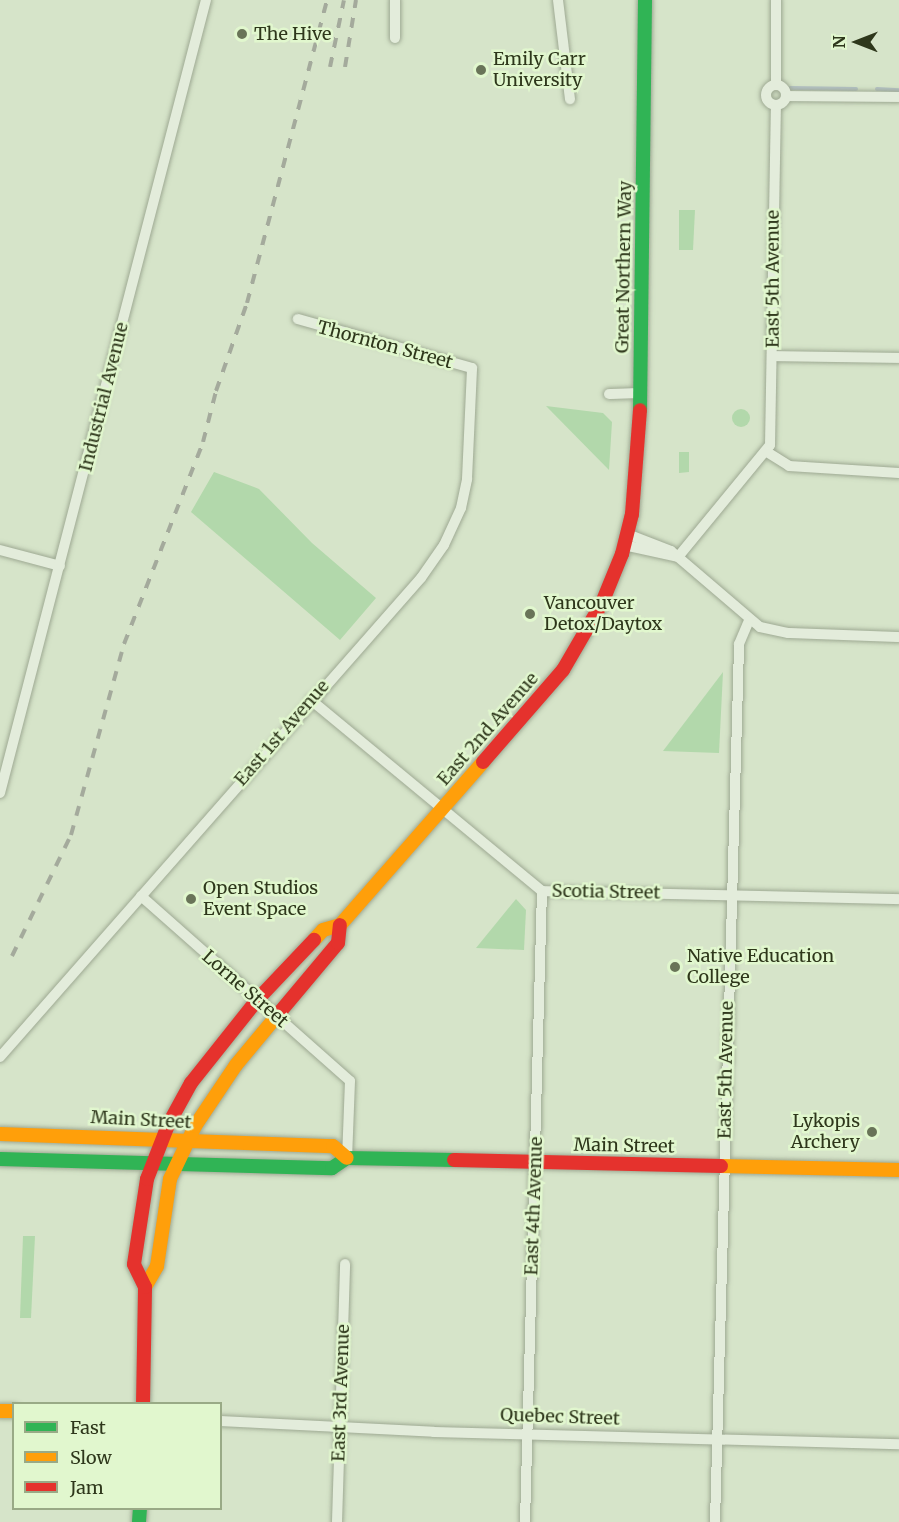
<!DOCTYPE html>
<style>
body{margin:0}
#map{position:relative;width:899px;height:1522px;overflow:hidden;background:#d6e4c9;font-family:Merriweather,serif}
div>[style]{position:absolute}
.green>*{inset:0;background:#b2d8ab}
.round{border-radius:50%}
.stream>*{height:4px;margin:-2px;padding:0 2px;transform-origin:2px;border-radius:2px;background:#b2c0c3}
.roads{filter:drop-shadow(0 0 2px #9ea993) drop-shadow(0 0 2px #9ea993)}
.street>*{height:10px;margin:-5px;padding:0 5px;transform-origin:5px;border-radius:5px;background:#e3ecdb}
.street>.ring{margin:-5px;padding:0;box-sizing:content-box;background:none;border:10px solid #e3ecdb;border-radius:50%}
.fast>*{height:14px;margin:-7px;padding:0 7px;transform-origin:7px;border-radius:7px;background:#30b455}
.slow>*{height:14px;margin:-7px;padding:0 7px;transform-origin:7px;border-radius:7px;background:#ff9f0a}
.jam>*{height:14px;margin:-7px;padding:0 7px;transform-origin:7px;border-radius:7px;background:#e5322d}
.rail>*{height:4px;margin-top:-2px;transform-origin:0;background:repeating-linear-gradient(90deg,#a4aa9c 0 10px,transparent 0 20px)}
.dots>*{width:16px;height:16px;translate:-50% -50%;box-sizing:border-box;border:3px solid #e1f7ce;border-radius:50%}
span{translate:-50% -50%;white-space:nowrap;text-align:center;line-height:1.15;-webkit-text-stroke:5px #e1f7ce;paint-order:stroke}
.poi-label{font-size:18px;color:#2e371b}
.left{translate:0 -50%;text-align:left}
.right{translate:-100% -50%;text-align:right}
.street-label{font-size:18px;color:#2e371b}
.legend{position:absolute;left:12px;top:1402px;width:210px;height:108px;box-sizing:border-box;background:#e1f7ce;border:2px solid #99aa86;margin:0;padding:8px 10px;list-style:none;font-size:18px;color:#2e371b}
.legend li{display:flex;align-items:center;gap:12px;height:30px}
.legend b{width:30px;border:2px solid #99aa86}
.north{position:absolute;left:827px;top:12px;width:60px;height:60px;-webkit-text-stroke:4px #e1f7ce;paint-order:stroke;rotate:270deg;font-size:16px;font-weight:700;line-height:24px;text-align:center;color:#2e371b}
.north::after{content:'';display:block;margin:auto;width:21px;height:27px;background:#2e371b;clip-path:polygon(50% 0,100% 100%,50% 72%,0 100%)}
</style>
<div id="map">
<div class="green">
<div style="clip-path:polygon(679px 210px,695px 210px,693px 250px,679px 250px)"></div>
<div style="clip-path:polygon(546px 406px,603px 413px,612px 422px,609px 470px)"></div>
<div class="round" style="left:732px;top:409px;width:18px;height:18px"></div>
<div style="clip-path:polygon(679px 452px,689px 452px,689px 472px,679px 473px)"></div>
<div style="clip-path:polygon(214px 472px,259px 489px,312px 543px,376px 598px,340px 640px,191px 512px)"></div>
<div style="clip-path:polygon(723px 672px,719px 753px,663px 751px)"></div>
<div style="clip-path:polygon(516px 899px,526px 910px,524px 950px,476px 948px)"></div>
<div style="clip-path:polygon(23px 1236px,35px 1236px,31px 1318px,20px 1318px)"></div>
</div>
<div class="stream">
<div style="left:790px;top:88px;width:66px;rotate:0.9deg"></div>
<div style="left:877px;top:89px;width:22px;rotate:3deg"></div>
</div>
<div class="roads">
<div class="street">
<div style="left:558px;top:0;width:100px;rotate:83.1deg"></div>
<div style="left:395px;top:38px;width:38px;rotate:-90deg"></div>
<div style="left:776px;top:85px;width:85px;rotate:-90deg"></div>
<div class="ring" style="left:766px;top:85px;width:10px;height:10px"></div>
<div style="left:786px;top:96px;width:113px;rotate:0.5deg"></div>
<div style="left:772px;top:356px;width:127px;rotate:0.9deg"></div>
<div style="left:609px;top:394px;width:32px;rotate:-2deg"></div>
<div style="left:767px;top:452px;width:26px;rotate:32deg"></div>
<div style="left:789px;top:466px;width:110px;rotate:3.6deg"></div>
<div style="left:627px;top:534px;width:47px;rotate:21.1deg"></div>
<div style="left:671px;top:551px;width:117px;rotate:40.5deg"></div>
<div style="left:760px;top:627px;width:29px;rotate:12deg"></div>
<div style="left:788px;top:633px;width:111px;rotate:2.1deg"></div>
<div style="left:624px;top:545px;width:55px;rotate:12.5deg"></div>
<div style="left:0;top:550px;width:62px;rotate:14.9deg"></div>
<div style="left:678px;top:557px;width:145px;rotate:-50.6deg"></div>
<div style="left:770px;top:445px;width:340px;rotate:-89deg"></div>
<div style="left:311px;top:700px;width:300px;rotate:39.6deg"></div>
<div style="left:542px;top:891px;width:357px;rotate:1.3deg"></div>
<div style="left:0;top:793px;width:819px;rotate:-75.44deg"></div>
<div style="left:141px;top:896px;width:279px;rotate:41.5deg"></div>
<div style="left:350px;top:1081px;width:77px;rotate:92.2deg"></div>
<div style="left:0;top:1057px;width:638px;rotate:-48.69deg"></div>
<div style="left:421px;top:578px;width:40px;rotate:-55.1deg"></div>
<div style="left:444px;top:545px;width:41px;rotate:-65.3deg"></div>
<div style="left:461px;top:508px;width:30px;rotate:-78deg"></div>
<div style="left:467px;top:479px;width:111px;rotate:-87.4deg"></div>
<div style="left:472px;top:368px;width:181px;rotate:-164.3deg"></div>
<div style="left:220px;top:1421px;width:214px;rotate:2.9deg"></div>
<div style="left:434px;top:1432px;width:465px;rotate:1.5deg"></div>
<div style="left:337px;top:1522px;width:258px;rotate:-88.2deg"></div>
<div style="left:525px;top:1522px;width:631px;rotate:-88.46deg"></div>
<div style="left:715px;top:1522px;width:878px;rotate:-88.43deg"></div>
<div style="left:739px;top:644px;width:25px;rotate:-67deg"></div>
</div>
<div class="fast">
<div style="left:640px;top:410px;width:410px;rotate:-89.3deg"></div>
<div style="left:0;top:1159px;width:332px;rotate:1.6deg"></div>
<div style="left:332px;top:1168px;width:18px;rotate:-34deg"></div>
<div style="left:347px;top:1158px;width:107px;rotate:1.1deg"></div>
<div style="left:139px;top:1522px;width:14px;rotate:-86deg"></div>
</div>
<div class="slow">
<div style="left:314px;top:940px;width:13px;rotate:-48deg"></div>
<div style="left:323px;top:930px;width:18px;rotate:-16deg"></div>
<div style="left:340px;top:925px;width:217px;rotate:-48.7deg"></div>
<div style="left:0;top:1134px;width:333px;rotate:2.1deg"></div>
<div style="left:333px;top:1146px;width:18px;rotate:41deg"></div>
<div style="left:721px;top:1166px;width:178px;rotate:1.3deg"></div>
<div style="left:145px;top:1287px;width:24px;rotate:-60deg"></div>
<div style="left:157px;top:1266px;width:88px;rotate:-81.5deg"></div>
<div style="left:170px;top:1179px;width:59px;rotate:-64.7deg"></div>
<div style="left:195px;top:1126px;width:73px;rotate:-56.1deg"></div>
<div style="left:236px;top:1065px;width:69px;rotate:-50.3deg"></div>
<div style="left:0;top:1411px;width:14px"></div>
</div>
<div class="jam">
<div style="left:483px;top:762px;width:122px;rotate:-49deg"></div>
<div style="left:563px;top:670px;width:78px;rotate:-59.8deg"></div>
<div style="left:602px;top:603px;width:53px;rotate:-67.8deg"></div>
<div style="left:622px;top:554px;width:41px;rotate:-76deg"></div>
<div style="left:632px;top:514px;width:104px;rotate:-85.6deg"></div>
<div style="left:280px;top:1012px;width:90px;rotate:-50deg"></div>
<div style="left:338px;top:943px;width:18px;rotate:-84deg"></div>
<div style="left:454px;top:1160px;width:267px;rotate:1.3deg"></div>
<div style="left:143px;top:1404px;width:117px;rotate:-89deg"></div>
<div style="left:145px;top:1287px;width:25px;rotate:-116deg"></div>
<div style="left:134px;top:1264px;width:86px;rotate:-81.3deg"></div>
<div style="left:147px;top:1179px;width:58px;rotate:-68.7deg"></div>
<div style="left:168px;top:1125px;width:48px;rotate:-61.3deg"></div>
<div style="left:191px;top:1083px;width:106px;rotate:-51.5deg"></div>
<div style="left:257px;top:1000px;width:83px;rotate:-46.5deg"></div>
</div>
</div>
<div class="rail">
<div style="left:330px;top:67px;width:68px;rotate:-78.2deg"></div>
<div style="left:345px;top:67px;width:68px;rotate:-80.7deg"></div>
<div style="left:12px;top:956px;width:135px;rotate:-64deg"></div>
<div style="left:71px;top:835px;width:198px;rotate:-74.5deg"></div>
<div style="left:124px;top:644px;width:217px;rotate:-68.6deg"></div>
<div style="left:203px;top:442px;width:53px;rotate:-75.7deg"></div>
<div style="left:216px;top:391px;width:93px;rotate:-70.6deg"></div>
<div style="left:247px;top:303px;width:313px;rotate:-75.2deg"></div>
</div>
<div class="dots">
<div style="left:242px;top:34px;background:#697458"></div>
<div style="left:481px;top:70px;background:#697458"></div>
<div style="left:530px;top:614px;background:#697458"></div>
<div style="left:191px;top:899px;background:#697458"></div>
<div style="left:675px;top:967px;background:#697458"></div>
<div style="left:872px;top:1132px;background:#697458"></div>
</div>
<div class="poi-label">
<span class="left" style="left:254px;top:34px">The Hive</span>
<span class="left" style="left:493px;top:70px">Emily Carr<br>University</span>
<span class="left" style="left:544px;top:614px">Vancouver<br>Detox/Daytox</span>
<span class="left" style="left:203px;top:899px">Open Studios<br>Event Space</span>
<span class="left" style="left:687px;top:967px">Native Education<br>College</span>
<span class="right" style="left:860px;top:1132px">Lykopis<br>Archery</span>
</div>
<div class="street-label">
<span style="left:624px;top:267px;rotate:-89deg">Great Northern Way</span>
<span style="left:773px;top:279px;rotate:-90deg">East 5th Avenue</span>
<span style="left:385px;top:345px;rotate:15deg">Thornton Street</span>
<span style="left:104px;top:397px;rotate:-76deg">Industrial Avenue</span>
<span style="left:488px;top:729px;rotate:-49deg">East 2nd Avenue</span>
<span style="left:282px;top:733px;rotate:-49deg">East 1st Avenue</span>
<span style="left:606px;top:892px;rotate:1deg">Scotia Street</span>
<span style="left:245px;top:989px;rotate:41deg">Lorne Street</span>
<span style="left:726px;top:1070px;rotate:-89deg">East 5th Avenue</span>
<span style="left:141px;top:1120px;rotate:3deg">Main Street</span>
<span style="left:624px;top:1146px;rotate:1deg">Main Street</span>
<span style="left:534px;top:1206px;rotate:-88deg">East 4th Avenue</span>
<span style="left:341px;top:1393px;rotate:-88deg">East 3rd Avenue</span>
<span style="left:560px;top:1417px;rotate:2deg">Quebec Street</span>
</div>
<ul class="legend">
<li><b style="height:8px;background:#30b455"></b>Fast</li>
<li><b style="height:8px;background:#ff9f0a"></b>Slow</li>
<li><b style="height:8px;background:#e5322d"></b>Jam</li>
</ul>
<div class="north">N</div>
</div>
